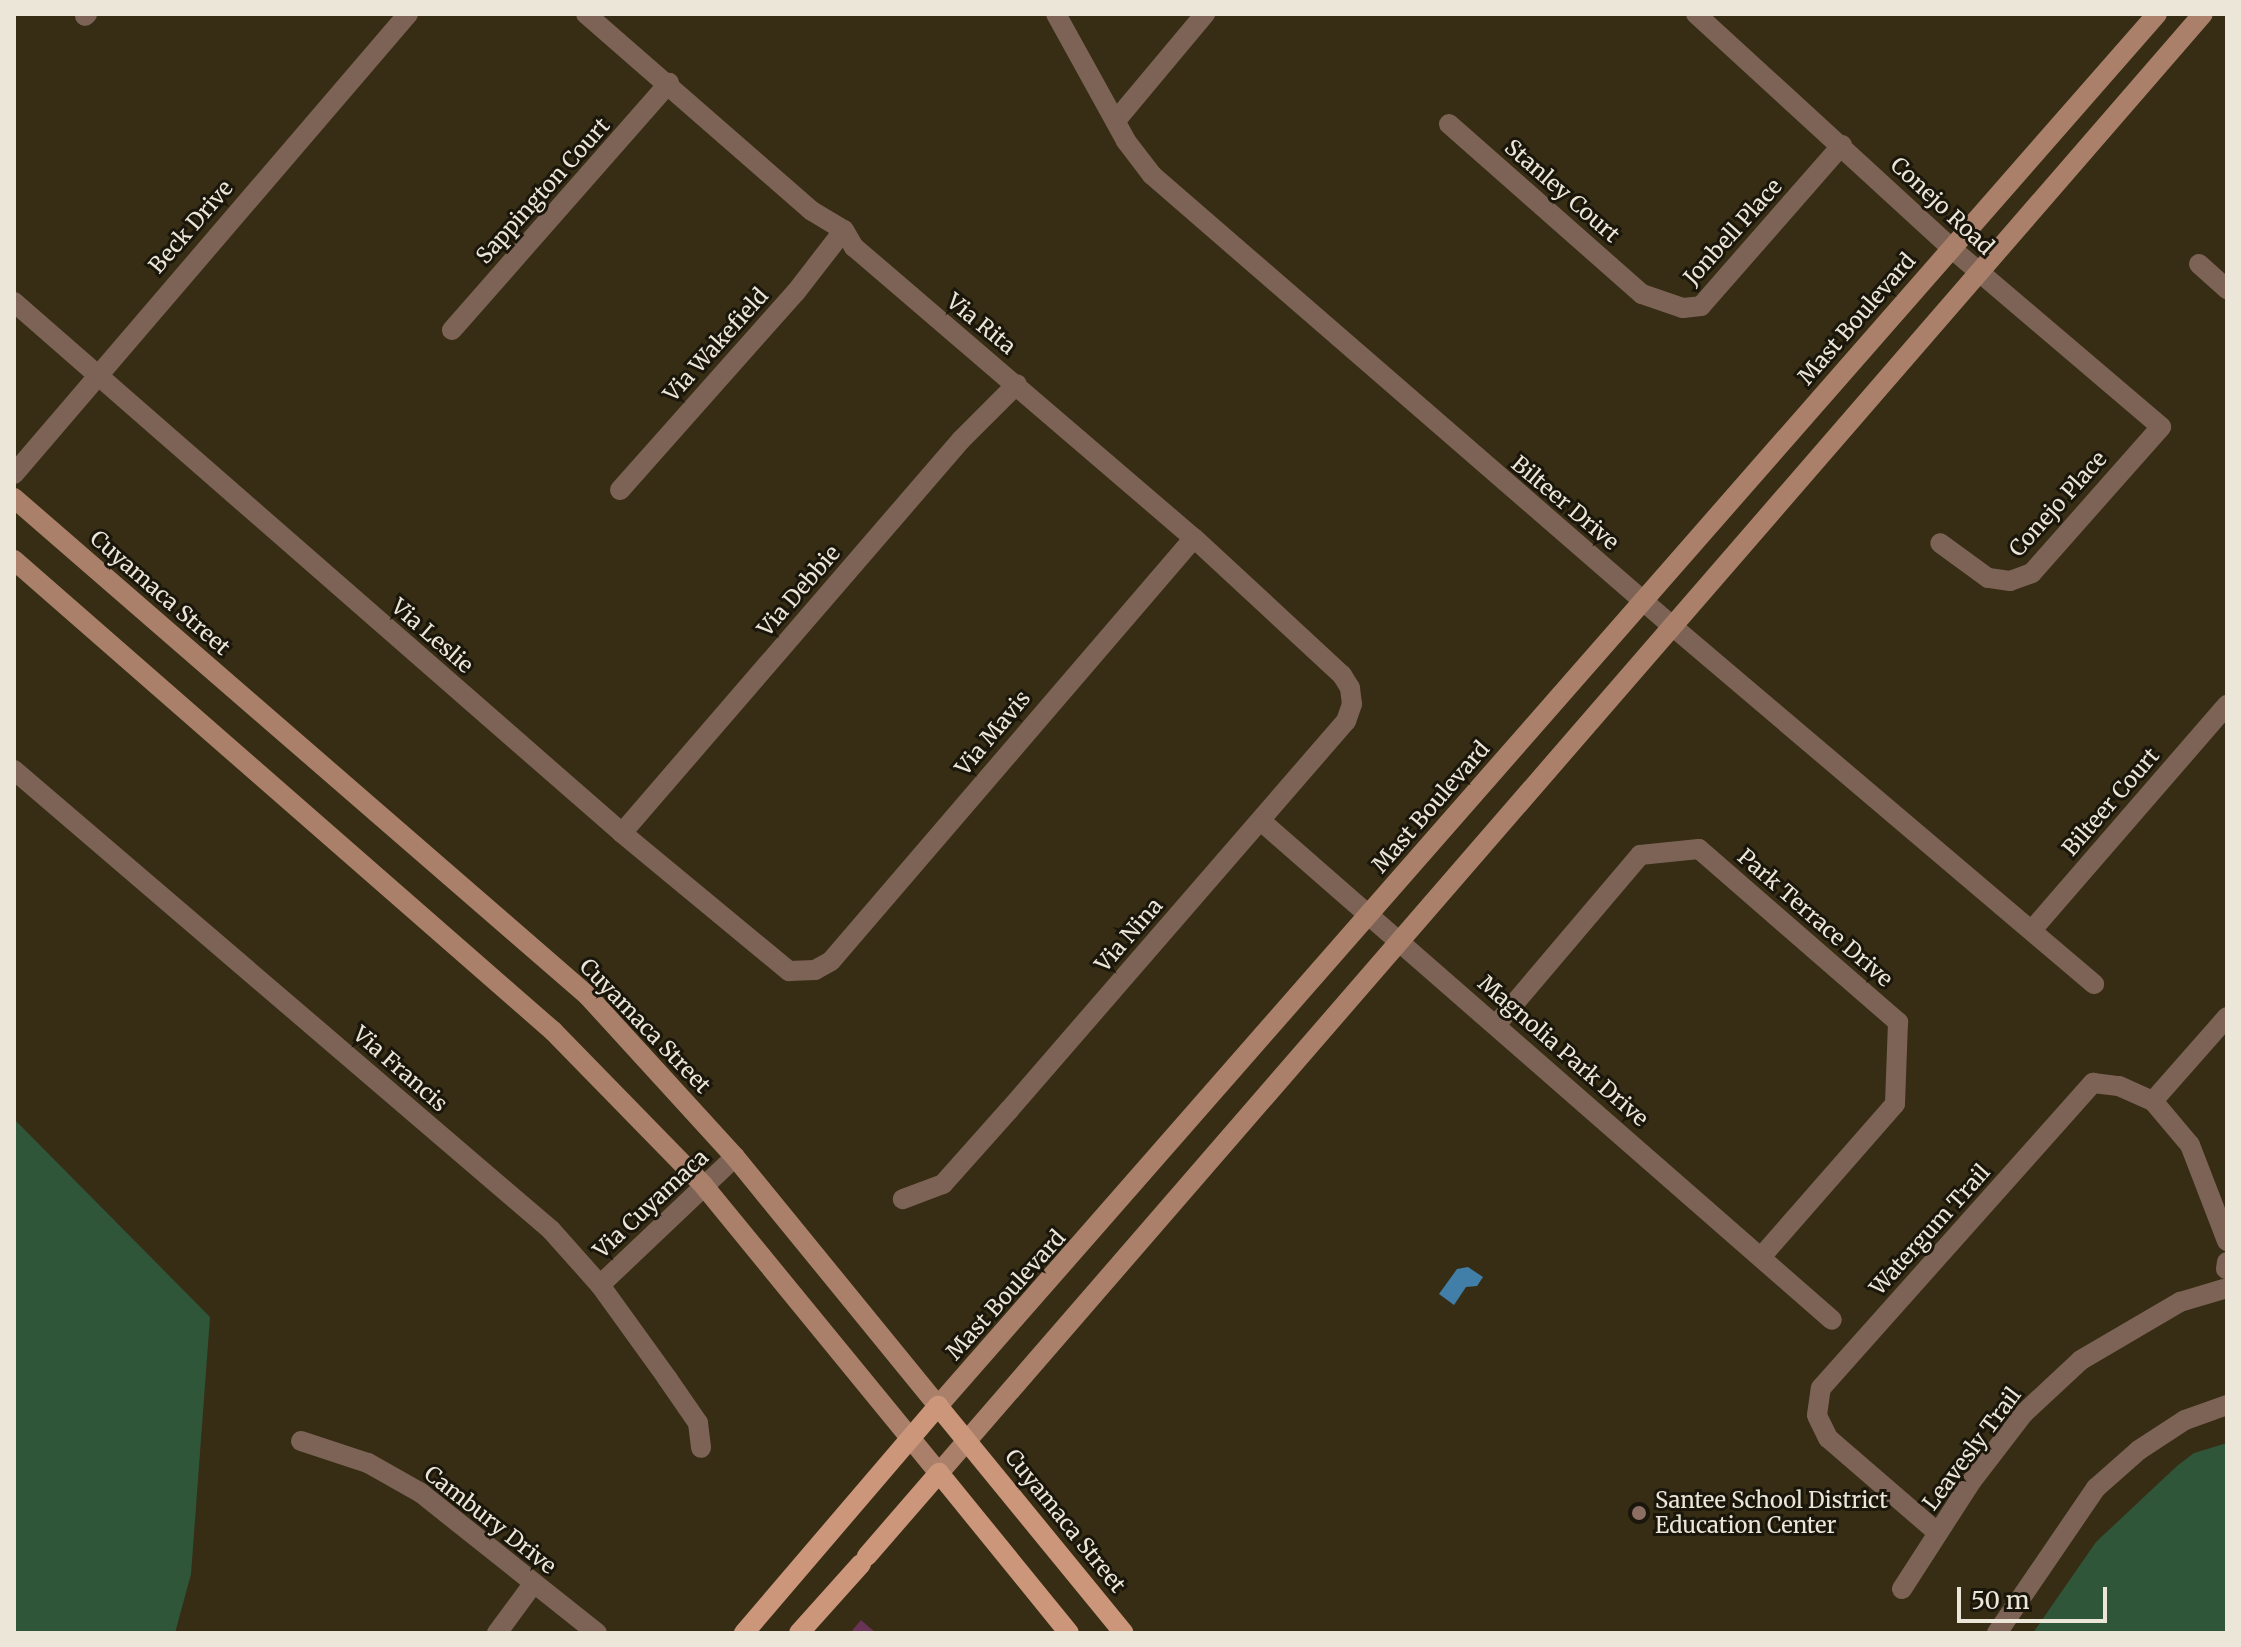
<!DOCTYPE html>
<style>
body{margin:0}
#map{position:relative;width:2241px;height:1647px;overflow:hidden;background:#362d14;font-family:Merriweather,serif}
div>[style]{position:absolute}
.green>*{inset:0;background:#30563a}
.water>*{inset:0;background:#427fa8}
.building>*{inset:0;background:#683355}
.minor>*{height:20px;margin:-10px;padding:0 10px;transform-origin:10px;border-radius:10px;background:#7d6355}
.tertiary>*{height:20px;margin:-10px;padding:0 10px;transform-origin:10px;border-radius:10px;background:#7d6355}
.secondary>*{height:20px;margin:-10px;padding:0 10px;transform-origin:10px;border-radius:10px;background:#aa806a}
.primary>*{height:20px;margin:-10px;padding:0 10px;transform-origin:10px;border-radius:10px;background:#cc967a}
.dots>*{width:22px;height:22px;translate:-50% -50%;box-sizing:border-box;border:4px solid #1a160b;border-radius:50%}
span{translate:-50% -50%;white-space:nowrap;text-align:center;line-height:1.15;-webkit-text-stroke:6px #1a160b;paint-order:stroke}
.street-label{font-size:22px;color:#ebe6d7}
.poi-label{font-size:22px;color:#ebe6d7}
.left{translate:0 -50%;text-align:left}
.frame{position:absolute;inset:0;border:16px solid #ebe6d7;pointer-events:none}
.scale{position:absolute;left:1957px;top:1587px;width:150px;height:36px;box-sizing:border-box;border:4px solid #ebe6d7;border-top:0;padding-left:10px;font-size:24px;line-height:28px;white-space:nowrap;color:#ebe6d7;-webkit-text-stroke:6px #1a160b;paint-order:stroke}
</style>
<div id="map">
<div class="green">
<div style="clip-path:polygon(14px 1119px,210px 1317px,191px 1574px,175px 1633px,14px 1633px)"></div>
<div style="clip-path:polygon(2227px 1443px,2227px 1633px,2033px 1633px,2096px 1542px,2177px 1466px,2194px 1453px)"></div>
</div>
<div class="water">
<div style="clip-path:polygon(1468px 1267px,1483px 1277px,1477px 1286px,1466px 1287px,1454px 1305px,1439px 1294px,1457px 1269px)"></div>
</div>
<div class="building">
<div style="clip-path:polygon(861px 1620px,876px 1633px,850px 1633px)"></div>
</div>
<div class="minor">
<div style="left:586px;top:14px;width:300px;rotate:41.1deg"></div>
<div style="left:812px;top:211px;width:37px;rotate:31deg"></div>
<div style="left:844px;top:230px;width:20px;rotate:60deg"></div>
<div style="left:854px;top:247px;width:448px;rotate:40.6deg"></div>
<div style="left:1194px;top:538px;width:202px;rotate:42.8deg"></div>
<div style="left:1342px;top:675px;width:15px;rotate:58deg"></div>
<div style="left:1350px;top:688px;width:16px;rotate:83deg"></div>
<div style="left:1352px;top:704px;width:18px;rotate:109deg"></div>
<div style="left:1346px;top:721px;width:515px;rotate:130.9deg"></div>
<div style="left:1009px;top:1110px;width:99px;rotate:131.7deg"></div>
<div style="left:943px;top:1184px;width:43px;rotate:159.4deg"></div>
<div style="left:1696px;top:14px;width:346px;rotate:42.5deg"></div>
<div style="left:1951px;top:248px;width:276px;rotate:40.4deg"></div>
<div style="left:2161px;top:427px;width:195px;rotate:131.5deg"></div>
<div style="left:2032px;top:573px;width:23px;rotate:160deg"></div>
<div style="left:2010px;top:581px;width:22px;rotate:-172deg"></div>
<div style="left:1988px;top:578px;width:59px;rotate:-143.9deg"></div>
<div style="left:85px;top:16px;width:3px;rotate:-45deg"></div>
<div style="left:1118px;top:118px;width:136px;rotate:-50.1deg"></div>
<div style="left:1449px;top:124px;width:257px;rotate:41.4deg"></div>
<div style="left:1642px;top:294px;width:43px;rotate:18.9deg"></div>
<div style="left:1683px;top:308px;width:18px;rotate:-6deg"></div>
<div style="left:1701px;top:306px;width:214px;rotate:-48.8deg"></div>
<div style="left:2199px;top:264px;width:38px;rotate:42deg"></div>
<div style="left:14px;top:302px;width:807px;rotate:41.13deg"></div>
<div style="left:622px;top:833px;width:217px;rotate:39.6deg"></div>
<div style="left:789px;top:971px;width:26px;rotate:-2deg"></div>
<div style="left:815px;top:970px;width:18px;rotate:-29deg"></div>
<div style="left:831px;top:961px;width:557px;rotate:-49.37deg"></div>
<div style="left:452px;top:330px;width:329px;rotate:-48.7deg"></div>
<div style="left:14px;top:474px;width:606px;rotate:-49.42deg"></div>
<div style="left:620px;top:490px;width:265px;rotate:-48.4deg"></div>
<div style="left:796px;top:292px;width:78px;rotate:-52.3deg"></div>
<div style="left:1671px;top:625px;width:555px;rotate:40.32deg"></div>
<div style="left:14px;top:770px;width:707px;rotate:40.58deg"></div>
<div style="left:551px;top:1230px;width:74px;rotate:48.3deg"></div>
<div style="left:600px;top:1285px;width:115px;rotate:54.2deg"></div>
<div style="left:667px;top:1378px;width:55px;rotate:55.4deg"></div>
<div style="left:698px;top:1423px;width:25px;rotate:83deg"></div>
<div style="left:1261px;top:821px;width:758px;rotate:41.15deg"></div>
<div style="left:622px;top:833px;width:519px;rotate:-49.22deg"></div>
<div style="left:961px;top:440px;width:79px;rotate:-45deg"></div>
<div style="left:2032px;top:930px;width:298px;rotate:-49.1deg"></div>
<div style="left:1496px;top:1025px;width:223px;rotate:-49.7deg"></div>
<div style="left:1640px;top:855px;width:59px;rotate:-5.8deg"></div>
<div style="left:1699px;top:849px;width:264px;rotate:41deg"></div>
<div style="left:1898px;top:1022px;width:82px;rotate:92.1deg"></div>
<div style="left:1895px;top:1104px;width:202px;rotate:131.2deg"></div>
<div style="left:2153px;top:1101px;width:112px;rotate:-48.6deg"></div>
<div style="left:2226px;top:1269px;width:7px;rotate:-82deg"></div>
<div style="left:600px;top:1285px;width:186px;rotate:-43.5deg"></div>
<div style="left:301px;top:1441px;width:71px;rotate:18.2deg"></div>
<div style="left:368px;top:1463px;width:61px;rotate:29.5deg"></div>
<div style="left:421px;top:1493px;width:225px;rotate:38.5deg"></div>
<div style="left:1938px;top:1533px;width:145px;rotate:-139.2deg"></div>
<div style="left:1828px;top:1438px;width:25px;rotate:-116deg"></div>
<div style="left:1817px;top:1415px;width:27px;rotate:-82deg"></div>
<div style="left:1821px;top:1388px;width:409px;rotate:-48.3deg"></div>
<div style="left:2093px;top:1083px;width:26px;rotate:7deg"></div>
<div style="left:2119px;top:1086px;width:37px;rotate:24deg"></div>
<div style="left:2153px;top:1101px;width:57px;rotate:49.9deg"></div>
<div style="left:2190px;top:1145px;width:103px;rotate:68.9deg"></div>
<div style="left:1902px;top:1589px;width:127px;rotate:-57.2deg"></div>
<div style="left:1971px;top:1482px;width:87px;rotate:-52.5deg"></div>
<div style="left:2024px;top:1413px;width:78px;rotate:-42.9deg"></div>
<div style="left:2081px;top:1360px;width:115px;rotate:-30.4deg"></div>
<div style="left:2180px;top:1302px;width:46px;rotate:-16.5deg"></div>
<div style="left:497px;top:1633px;width:61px;rotate:-53.7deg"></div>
</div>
<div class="tertiary">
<div style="left:1056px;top:14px;width:145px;rotate:61.1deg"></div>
<div style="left:1126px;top:141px;width:43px;rotate:52.6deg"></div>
<div style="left:1152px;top:175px;width:687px;rotate:40.93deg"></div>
<div style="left:1997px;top:1633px;width:176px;rotate:-55.7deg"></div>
<div style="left:2096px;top:1488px;width:57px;rotate:-41.5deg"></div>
<div style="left:2139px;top:1450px;width:55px;rotate:-33.1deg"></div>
<div style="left:2185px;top:1420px;width:45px;rotate:-19.7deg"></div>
</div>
<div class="secondary">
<div style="left:14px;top:498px;width:760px;rotate:40.94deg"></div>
<div style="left:588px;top:996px;width:218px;rotate:47.6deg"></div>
<div style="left:735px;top:1157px;width:321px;rotate:50.8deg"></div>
<div style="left:938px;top:1406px;width:1850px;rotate:-48.79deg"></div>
<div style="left:14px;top:560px;width:716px;rotate:41.15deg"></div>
<div style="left:553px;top:1031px;width:216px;rotate:45.7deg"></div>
<div style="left:704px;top:1186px;width:371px;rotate:50.7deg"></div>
<div style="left:939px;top:1473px;width:1930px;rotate:-49.1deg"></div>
</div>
<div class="primary">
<div style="left:867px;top:1556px;width:110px;rotate:-49.1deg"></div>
<div style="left:939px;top:1473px;width:206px;rotate:50.9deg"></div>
<div style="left:744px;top:1633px;width:299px;rotate:-49.5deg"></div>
<div style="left:938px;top:1406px;width:293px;rotate:50.7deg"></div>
<div style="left:799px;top:1633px;width:93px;rotate:-48.1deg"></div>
</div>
<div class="dots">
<div style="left:1639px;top:1513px;background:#8d6e63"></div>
</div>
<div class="street-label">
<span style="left:543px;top:191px;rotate:-48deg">Sappington Court</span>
<span style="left:1562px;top:191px;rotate:41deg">Stanley Court</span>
<span style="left:1942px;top:206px;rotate:43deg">Conejo Road</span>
<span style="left:191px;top:227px;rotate:-49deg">Beck Drive</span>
<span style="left:1733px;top:232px;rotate:-48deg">Jonbell Place</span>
<span style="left:1857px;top:319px;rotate:-49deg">Mast Boulevard</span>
<span style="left:981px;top:324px;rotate:39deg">Via Rita</span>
<span style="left:716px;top:345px;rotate:-48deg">Via Wakefield</span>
<span style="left:1565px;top:503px;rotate:40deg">Bilteer Drive</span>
<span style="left:2058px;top:504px;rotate:-48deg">Conejo Place</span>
<span style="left:799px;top:591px;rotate:-49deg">Via Debbie</span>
<span style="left:160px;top:593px;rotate:41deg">Cuyamaca Street</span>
<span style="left:432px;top:636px;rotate:41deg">Via Leslie</span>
<span style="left:993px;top:733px;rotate:-50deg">Via Mavis</span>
<span style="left:2111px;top:802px;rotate:-49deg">Bilteer Court</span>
<span style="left:1431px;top:807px;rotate:-49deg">Mast Boulevard</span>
<span style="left:1815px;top:918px;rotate:41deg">Park Terrace Drive</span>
<span style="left:1129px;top:935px;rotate:-49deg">Via Nina</span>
<span style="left:645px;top:1026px;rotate:46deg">Cuyamaca Street</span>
<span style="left:1563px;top:1051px;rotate:41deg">Magnolia Park Drive</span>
<span style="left:400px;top:1069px;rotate:41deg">Via Francis</span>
<span style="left:651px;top:1204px;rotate:-43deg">Via Cuyamaca</span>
<span style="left:1930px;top:1230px;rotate:-48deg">Watergum Trail</span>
<span style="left:1006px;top:1295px;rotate:-48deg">Mast Boulevard</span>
<span style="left:1972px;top:1449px;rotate:-53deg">Leavesly Trail</span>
<span style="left:490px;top:1520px;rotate:38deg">Cambury Drive</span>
<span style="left:1065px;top:1521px;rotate:51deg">Cuyamaca Street</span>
</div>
<div class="poi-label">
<span class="left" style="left:1655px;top:1513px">Santee School District<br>Education Center</span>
</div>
<div class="frame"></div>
<div class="scale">50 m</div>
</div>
